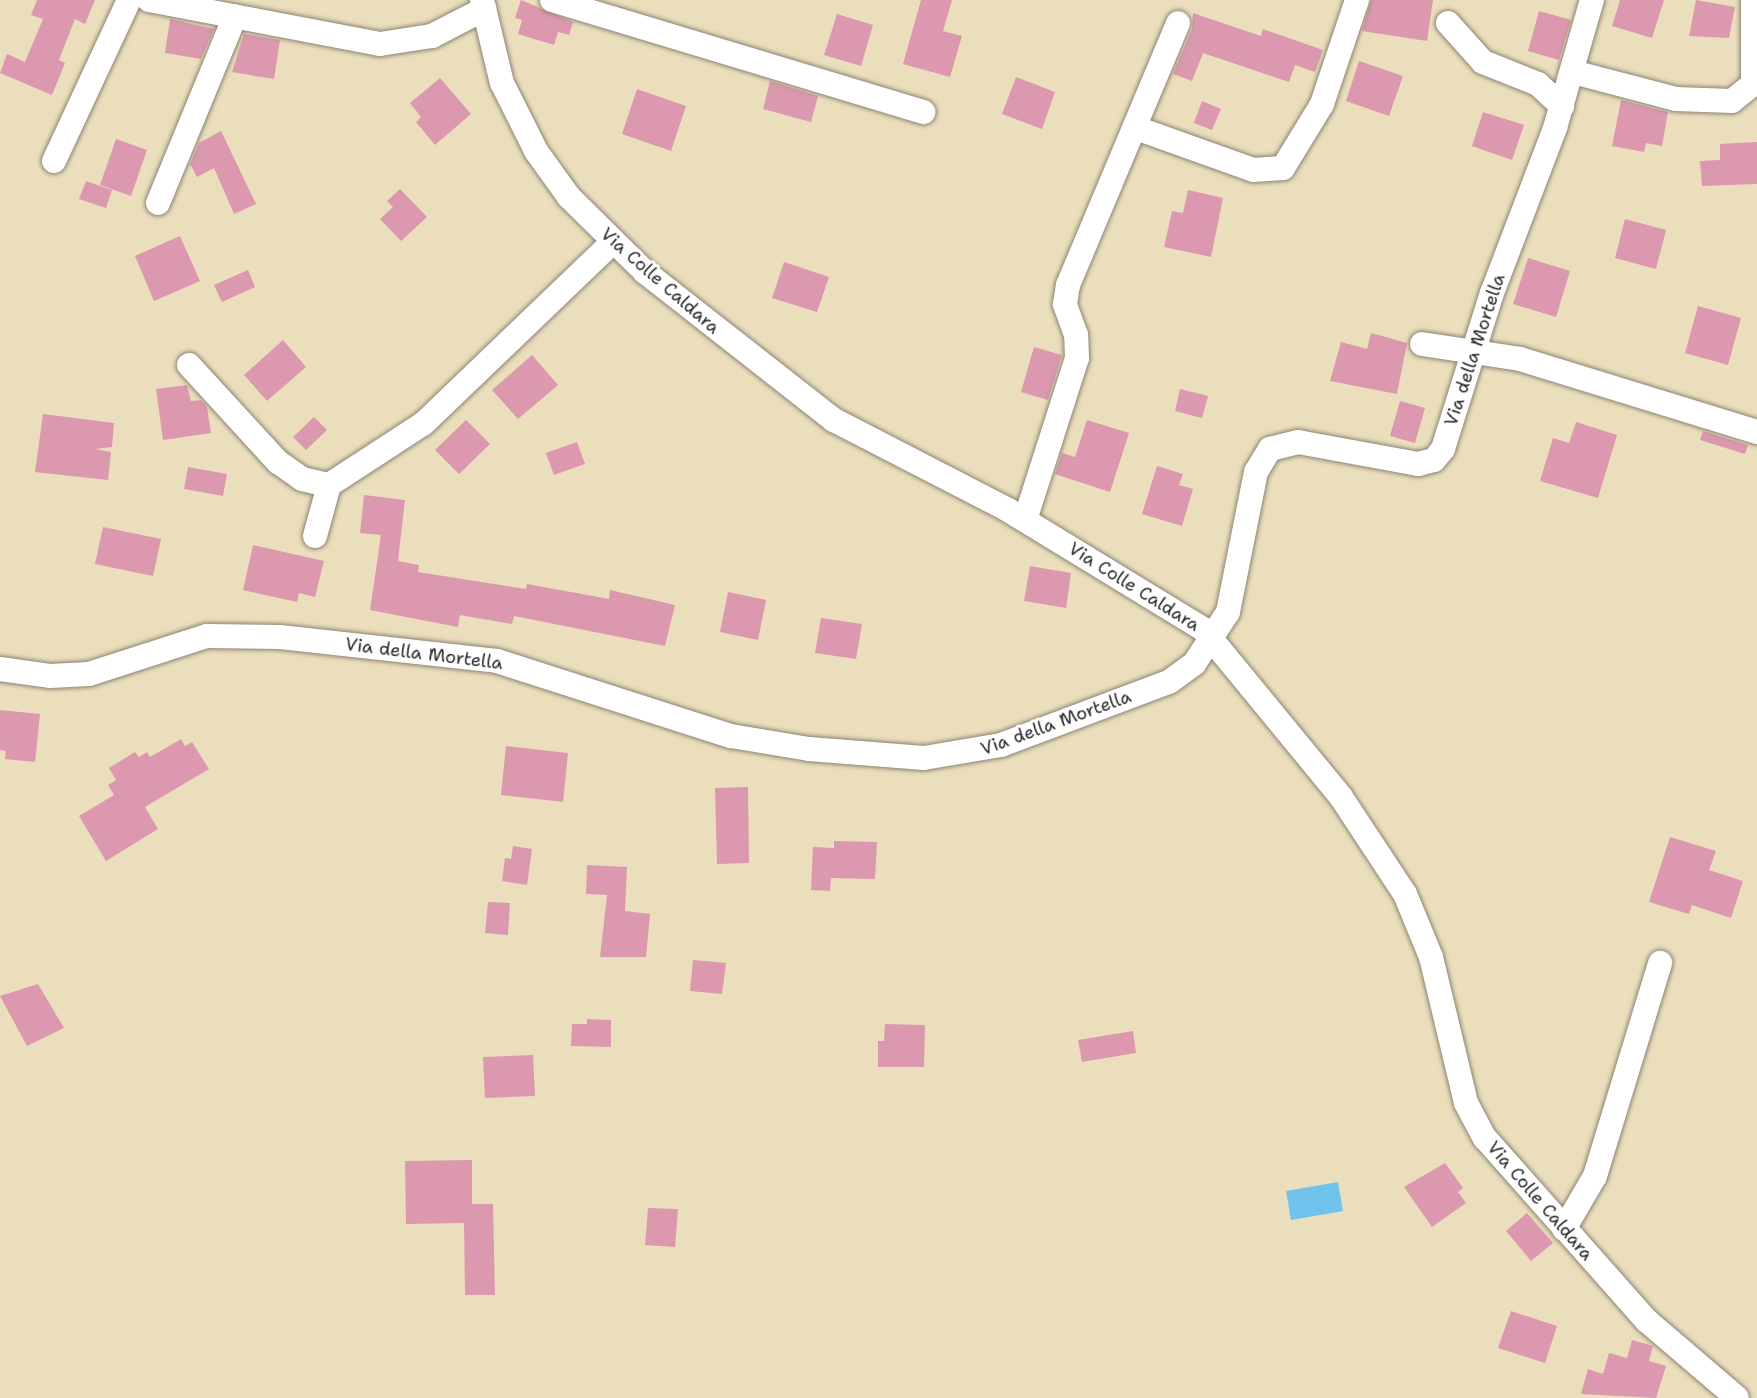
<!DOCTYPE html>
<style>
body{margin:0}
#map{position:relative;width:1757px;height:1398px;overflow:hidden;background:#ebdebc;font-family:"Shantell Sans",sans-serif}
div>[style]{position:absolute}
.water>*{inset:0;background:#70c3ec}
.building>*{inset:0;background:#dc98ae}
.roads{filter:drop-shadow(0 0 2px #8b8474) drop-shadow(0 0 2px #8b8474)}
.minor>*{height:24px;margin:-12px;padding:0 12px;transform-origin:12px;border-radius:12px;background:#fff}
span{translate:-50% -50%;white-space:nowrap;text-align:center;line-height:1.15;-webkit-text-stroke:6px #fff;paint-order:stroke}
.street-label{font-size:18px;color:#2b2b2b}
</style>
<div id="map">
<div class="water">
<div style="clip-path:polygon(1338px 1182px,1343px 1211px,1291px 1220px,1286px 1191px)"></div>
</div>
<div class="building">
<div style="clip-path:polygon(37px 0,95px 0,85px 24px,75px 19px,59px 60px,65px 63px,52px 95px,0 73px,7px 54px,25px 62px,43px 19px,31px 15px)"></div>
<div style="clip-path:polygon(521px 0,573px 22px,569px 35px,558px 32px,554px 45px,518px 34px,522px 20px,515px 18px)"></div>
<div style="clip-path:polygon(921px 0,952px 0,943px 31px,962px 36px,950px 77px,903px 64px)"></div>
<div style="clip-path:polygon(1371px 0,1433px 0,1427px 41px,1362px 31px)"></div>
<div style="clip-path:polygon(1620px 0,1664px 0,1652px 38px,1612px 26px)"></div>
<div style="clip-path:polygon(1696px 0,1735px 7px,1729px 38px,1689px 36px)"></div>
<div style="clip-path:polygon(1539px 11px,1571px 20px,1559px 60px,1528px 51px)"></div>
<div style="clip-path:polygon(1193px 13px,1261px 36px,1263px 29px,1323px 50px,1315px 72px,1295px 65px,1289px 82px,1203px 53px,1192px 81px,1173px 74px,1192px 29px)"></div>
<div style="clip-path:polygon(837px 14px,873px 25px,861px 66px,824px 55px)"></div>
<div style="clip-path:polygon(170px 19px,214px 29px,201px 59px,165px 53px)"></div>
<div style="clip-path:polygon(244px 34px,280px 40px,274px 79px,232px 72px)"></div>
<div style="clip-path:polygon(1359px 61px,1403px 76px,1389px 116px,1346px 101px)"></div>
<div style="clip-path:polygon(1016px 77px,1055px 92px,1042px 129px,1002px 114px)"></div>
<div style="clip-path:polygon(440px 78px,471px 114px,435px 145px,416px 122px,421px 117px,410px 103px)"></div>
<div style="clip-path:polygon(770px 81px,818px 96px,811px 122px,763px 109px)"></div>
<div style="clip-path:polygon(637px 89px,686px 106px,671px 151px,622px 134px)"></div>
<div style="clip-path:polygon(1621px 100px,1668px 112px,1662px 146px,1646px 143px,1644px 152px,1612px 146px)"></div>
<div style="clip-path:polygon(1202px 101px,1221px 109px,1212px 130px,1194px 123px)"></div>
<div style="clip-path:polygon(1483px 112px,1524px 125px,1512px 160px,1472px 146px)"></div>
<div style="clip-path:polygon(221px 131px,256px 204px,234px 214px,214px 168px,197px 177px,190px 164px,199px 143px)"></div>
<div style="clip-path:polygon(116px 139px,147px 150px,131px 196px,100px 185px)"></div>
<div style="clip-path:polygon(1757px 142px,1757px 184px,1702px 186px,1700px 161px,1720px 160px,1720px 144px)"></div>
<div style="clip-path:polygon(86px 181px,112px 190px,106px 208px,79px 199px)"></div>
<div style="clip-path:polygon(400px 189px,427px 217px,401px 241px,380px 219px,393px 207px,387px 201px)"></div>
<div style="clip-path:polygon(1188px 190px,1223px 198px,1211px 257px,1164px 247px,1172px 211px,1183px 213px)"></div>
<div style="clip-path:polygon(1625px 219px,1666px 230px,1656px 269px,1615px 258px)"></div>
<div style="clip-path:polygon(180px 236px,200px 281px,154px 301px,135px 256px)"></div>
<div style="clip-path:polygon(1528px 258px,1570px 271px,1556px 317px,1513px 304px)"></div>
<div style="clip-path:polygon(784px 262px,829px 277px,817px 312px,772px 298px)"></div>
<div style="clip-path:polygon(248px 270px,255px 287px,222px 302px,214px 285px)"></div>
<div style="clip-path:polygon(1698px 306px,1741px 318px,1728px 365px,1685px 353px)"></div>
<div style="clip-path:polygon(1371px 333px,1407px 343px,1397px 394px,1330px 381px,1341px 342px,1367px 349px)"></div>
<div style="clip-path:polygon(283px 340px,306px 367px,267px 401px,244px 375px)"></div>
<div style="clip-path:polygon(1034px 347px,1062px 355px,1048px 400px,1021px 392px)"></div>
<div style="clip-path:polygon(532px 355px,558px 385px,518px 419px,492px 390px)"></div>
<div style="clip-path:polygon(187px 385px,191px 401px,201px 400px,207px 407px,211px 433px,163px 440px,156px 389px)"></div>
<div style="clip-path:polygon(1180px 389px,1208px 396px,1202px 418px,1175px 411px)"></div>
<div style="clip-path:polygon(1400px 401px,1425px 408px,1415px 443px,1390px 436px)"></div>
<div style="clip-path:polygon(43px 414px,114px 423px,112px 447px,95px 449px,111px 452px,108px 480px,35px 472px)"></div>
<div style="clip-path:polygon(314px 417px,327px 430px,306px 450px,293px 437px)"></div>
<div style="clip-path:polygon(466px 420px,490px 444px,459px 474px,435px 450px)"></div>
<div style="clip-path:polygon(1087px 420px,1129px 433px,1110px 492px,1055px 474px,1062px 453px,1075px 457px)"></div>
<div style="clip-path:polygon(1576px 422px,1617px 435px,1598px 498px,1540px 481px,1553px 438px,1569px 443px)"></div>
<div style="clip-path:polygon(1703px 431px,1748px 445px,1745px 454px,1700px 440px)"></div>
<div style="clip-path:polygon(577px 442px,585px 464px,554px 475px,546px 453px)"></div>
<div style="clip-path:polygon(1157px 466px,1183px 474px,1179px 485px,1193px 489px,1182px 526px,1142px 514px)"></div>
<div style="clip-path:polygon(188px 467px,227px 474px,223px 496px,184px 489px)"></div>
<div style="clip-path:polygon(364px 495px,405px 500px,398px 561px,419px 565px,418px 572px,526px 589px,527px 584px,609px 599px,610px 590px,675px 605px,665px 646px,514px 616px,512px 624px,460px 615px,458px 627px,370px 610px,381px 535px,360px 533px)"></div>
<div style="clip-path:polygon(103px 527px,161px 539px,153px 576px,95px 564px)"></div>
<div style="clip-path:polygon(253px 545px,324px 561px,315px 597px,299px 593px,297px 602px,243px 590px)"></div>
<div style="clip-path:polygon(1030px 566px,1071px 573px,1066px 608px,1024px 601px)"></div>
<div style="clip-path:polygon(728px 592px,766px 600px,758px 640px,720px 632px)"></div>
<div style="clip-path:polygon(821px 618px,862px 624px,856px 659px,815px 653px)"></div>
<div style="clip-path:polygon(0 710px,40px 714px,35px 762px,5px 759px,6px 751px,0 750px)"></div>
<div style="clip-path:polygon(181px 739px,185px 746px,192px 742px,209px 769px,145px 807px,158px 829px,106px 861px,79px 816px,114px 795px,108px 785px,116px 780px,109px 768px,135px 752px,139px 757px,147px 752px,150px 757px)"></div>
<div style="clip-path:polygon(506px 746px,568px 753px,563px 802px,501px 795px)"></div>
<div style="clip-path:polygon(748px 787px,749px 863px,717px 864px,715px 788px)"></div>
<div style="clip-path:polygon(1670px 837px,1716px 851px,1709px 870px,1743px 881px,1731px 918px,1692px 905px,1689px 914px,1649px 902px)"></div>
<div style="clip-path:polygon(834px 841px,877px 842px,875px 879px,831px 878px,830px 891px,811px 890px,813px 847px,834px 848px)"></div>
<div style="clip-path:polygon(513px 846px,532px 849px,527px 885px,502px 881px,505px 858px,511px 859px)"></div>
<div style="clip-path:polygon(587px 865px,627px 867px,625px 911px,650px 914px,646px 957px,600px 957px,607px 895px,586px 894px)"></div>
<div style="clip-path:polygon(488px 902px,510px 903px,508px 935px,485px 933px)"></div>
<div style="clip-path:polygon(693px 960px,726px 963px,722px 994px,690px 991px)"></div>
<div style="clip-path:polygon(38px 984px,64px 1028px,27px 1046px,0 996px)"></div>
<div style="clip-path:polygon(587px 1019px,611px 1020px,611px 1047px,571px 1046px,572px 1024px,587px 1024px)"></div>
<div style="clip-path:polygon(885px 1024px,925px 1025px,924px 1067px,878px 1067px,878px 1041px,884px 1041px)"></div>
<div style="clip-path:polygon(1133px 1031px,1136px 1053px,1082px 1062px,1078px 1040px)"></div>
<div style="clip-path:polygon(533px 1055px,535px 1096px,485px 1098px,483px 1057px)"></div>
<div style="clip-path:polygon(472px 1160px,472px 1204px,493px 1204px,495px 1295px,465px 1295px,464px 1223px,406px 1224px,405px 1161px)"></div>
<div style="clip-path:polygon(1445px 1163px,1463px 1188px,1458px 1192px,1466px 1203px,1432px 1227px,1404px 1187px)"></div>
<div style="clip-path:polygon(648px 1208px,678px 1209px,675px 1247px,645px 1245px)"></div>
<div style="clip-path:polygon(1527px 1213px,1553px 1243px,1531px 1261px,1506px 1231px)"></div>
<div style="clip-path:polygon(1511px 1311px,1557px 1326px,1545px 1363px,1498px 1348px)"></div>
<div style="clip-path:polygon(1632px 1340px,1653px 1346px,1649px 1361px,1666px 1366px,1656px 1398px,1581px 1394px,1588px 1369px,1603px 1374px,1609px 1353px,1627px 1358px)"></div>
</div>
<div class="roads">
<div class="minor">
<div style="left:149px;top:0;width:235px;rotate:10.8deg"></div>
<div style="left:380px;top:44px;width:53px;rotate:-8.7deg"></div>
<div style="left:432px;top:36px;width:59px;rotate:-27.4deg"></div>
<div style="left:482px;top:0;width:85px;rotate:76.5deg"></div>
<div style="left:502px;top:83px;width:76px;rotate:63.4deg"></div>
<div style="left:536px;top:151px;width:57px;rotate:54.3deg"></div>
<div style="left:569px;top:197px;width:107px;rotate:44.6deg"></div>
<div style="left:645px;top:272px;width:240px;rotate:38.1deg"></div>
<div style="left:834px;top:420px;width:196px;rotate:27.3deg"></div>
<div style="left:1008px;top:510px;width:228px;rotate:31.4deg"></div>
<div style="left:1203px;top:629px;width:217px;rotate:50.6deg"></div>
<div style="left:1341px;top:797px;width:116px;rotate:56.6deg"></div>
<div style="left:1405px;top:894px;width:68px;rotate:67.6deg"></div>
<div style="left:1431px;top:957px;width:150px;rotate:76.5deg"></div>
<div style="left:1466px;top:1103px;width:40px;rotate:62deg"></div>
<div style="left:1485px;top:1138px;width:244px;rotate:48.5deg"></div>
<div style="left:1647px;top:1321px;width:118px;rotate:40.5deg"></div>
<div style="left:552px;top:0;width:388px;rotate:16.8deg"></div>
<div style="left:1448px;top:23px;width:52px;rotate:48.1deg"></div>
<div style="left:1483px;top:62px;width:59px;rotate:21.8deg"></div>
<div style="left:1538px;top:84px;width:33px;rotate:43deg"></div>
<div style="left:1573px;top:72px;width:106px;rotate:14.7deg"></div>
<div style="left:1676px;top:99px;width:56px;rotate:2deg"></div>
<div style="left:1732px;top:101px;width:27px;rotate:-39deg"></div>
<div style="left:1753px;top:84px;width:84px;rotate:-90deg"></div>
<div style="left:1136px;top:128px;width:124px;rotate:19.7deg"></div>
<div style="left:1253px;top:170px;width:30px;rotate:-4deg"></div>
<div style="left:1283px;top:168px;width:75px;rotate:-58.6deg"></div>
<div style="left:1322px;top:104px;width:110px;rotate:-71.4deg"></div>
<div style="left:54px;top:161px;width:178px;rotate:-65deg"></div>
<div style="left:158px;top:203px;width:202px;rotate:-67.6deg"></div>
<div style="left:1422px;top:344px;width:99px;rotate:8.7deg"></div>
<div style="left:1520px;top:359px;width:248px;rotate:17.1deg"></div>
<div style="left:189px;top:365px;width:132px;rotate:47.5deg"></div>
<div style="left:278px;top:462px;width:29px;rotate:35deg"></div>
<div style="left:302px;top:479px;width:28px;rotate:13deg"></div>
<div style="left:1025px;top:520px;width:170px;rotate:-72.2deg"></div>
<div style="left:1077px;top:358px;width:23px;rotate:-92deg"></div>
<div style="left:1076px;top:335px;width:33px;rotate:-110deg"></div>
<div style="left:1065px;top:304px;width:19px;rotate:-81deg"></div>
<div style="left:1068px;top:285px;width:284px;rotate:-67.2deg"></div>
<div style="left:315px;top:536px;width:53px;rotate:-74.6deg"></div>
<div style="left:329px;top:485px;width:113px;rotate:-33.1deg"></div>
<div style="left:424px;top:423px;width:262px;rotate:-43.8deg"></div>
<div style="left:0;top:669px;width:50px;rotate:8deg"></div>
<div style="left:50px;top:676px;width:39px;rotate:-3deg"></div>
<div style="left:89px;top:674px;width:124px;rotate:-17.9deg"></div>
<div style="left:207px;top:636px;width:73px;rotate:0.8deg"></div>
<div style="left:280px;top:637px;width:218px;rotate:6.3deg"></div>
<div style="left:497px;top:661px;width:246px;rotate:17.8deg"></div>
<div style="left:731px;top:736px;width:79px;rotate:9.5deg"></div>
<div style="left:809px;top:749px;width:115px;rotate:4.5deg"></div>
<div style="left:924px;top:758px;width:78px;rotate:-9.6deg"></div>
<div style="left:1001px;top:745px;width:179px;rotate:-20.6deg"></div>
<div style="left:1169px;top:682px;width:31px;rotate:-36deg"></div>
<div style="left:1194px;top:664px;width:62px;rotate:-56.8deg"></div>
<div style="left:1228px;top:612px;width:143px;rotate:-78.7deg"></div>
<div style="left:1256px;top:472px;width:27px;rotate:-59deg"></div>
<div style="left:1270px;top:449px;width:29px;rotate:-14deg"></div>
<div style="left:1298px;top:442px;width:122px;rotate:10.4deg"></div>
<div style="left:1418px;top:464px;width:16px;rotate:-14deg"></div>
<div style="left:1434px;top:460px;width:14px;rotate:-51deg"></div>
<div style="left:1443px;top:449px;width:164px;rotate:-72.6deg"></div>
<div style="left:1492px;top:293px;width:177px;rotate:-69.1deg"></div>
<div style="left:1555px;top:128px;width:133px;rotate:-73.9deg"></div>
<div style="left:1564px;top:1229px;width:61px;rotate:-59.7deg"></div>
<div style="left:1595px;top:1176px;width:223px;rotate:-73deg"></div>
</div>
</div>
<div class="street-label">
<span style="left:660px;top:281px;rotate:41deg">Via Colle Caldara</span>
<span style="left:1475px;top:350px;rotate:-72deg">Via della Mortella</span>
<span style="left:1134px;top:587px;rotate:32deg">Via Colle Caldara</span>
<span style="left:424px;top:654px;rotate:7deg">Via della Mortella</span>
<span style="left:1056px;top:723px;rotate:-20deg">Via della Mortella</span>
<span style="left:1540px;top:1201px;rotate:49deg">Via Colle Caldara</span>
</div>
</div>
